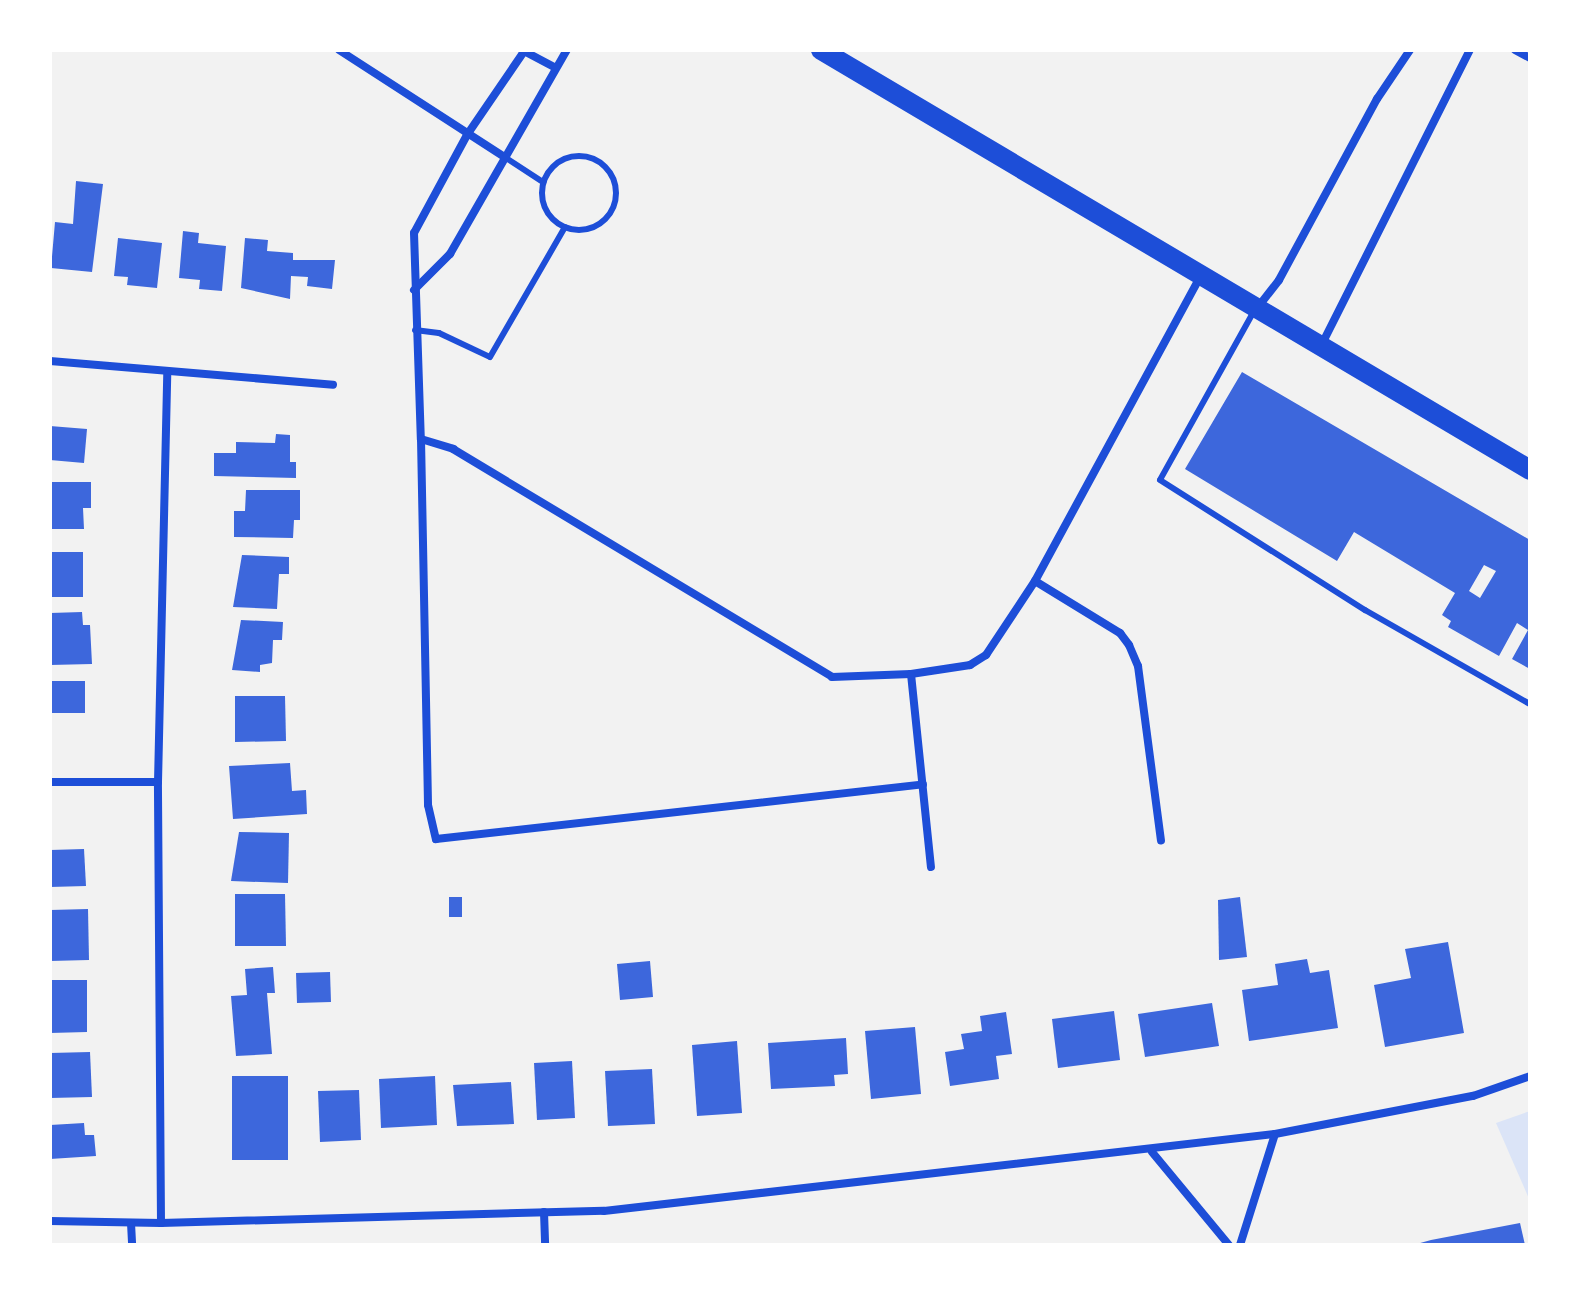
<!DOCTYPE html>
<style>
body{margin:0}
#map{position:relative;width:1580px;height:1295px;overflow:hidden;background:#f2f2f2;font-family:"Asap Condensed",sans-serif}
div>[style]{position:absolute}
.green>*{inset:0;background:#dbe4f7}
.building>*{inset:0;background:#3d67dc}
.service>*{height:6px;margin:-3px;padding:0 3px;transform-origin:3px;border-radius:3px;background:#1d4ed8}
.service>.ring{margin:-3px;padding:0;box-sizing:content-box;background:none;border:6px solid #1d4ed8;border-radius:50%}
.minor>*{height:8px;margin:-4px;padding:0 4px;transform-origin:4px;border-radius:4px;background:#1d4ed8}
.primary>*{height:20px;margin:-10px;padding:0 10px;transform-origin:10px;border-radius:10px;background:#1d4ed8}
span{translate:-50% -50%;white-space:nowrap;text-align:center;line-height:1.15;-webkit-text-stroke:6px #fff;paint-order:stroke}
.frame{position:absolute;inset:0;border:52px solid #fff;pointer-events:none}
</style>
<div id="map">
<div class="green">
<div style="clip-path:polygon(1530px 1111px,1530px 1201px,1496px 1123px)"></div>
</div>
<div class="building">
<div style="clip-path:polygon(76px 181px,103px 184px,92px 272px,51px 268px,55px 222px,73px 224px)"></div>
<div style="clip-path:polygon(183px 231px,199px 233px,198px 243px,226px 246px,222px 291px,199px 289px,200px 280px,179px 278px)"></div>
<div style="clip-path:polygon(118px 238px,162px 243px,157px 288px,127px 285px,128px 277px,114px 276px)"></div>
<div style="clip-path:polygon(245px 238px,268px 240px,267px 251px,293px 253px,293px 260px,335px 260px,332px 289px,307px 286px,308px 277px,291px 276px,290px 299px,241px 288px)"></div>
<div style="clip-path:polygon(evenodd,1242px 372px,1530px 540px,1530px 669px,1512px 659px,1528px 630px,1517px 623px,1499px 656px,1448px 627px,1451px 621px,1442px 615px,1455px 593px,1354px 532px,1337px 561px,1185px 469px,1242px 372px,1484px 565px,1496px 571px,1480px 598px,1469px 591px,1484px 565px)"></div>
<div style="clip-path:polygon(50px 426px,87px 429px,84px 463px,50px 460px)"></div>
<div style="clip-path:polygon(276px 434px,290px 435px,290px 462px,296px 462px,296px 478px,214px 476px,214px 453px,236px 453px,236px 442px,275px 443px)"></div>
<div style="clip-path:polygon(50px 482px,91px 482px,91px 508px,83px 508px,84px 529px,50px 529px)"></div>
<div style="clip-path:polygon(246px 490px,300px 490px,300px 520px,294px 520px,293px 538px,234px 537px,234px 511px,245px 511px)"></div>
<div style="clip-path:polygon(50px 552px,83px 552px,83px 597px,50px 597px)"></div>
<div style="clip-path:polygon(242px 555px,289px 557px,289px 574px,279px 574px,277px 609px,233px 607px)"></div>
<div style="clip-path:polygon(82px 612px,83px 625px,90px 625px,92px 664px,50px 665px,50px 613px)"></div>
<div style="clip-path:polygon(241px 620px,283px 622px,282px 640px,273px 640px,272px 663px,260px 665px,260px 672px,232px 670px)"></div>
<div style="clip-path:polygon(50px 681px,85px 681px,85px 713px,50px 713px)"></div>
<div style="clip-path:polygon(235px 696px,285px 696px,286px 741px,235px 742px)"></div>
<div style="clip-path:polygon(290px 763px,292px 791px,306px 790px,307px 814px,233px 819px,229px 766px)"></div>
<div style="clip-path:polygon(239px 832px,289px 833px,288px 883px,231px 881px)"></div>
<div style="clip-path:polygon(84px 849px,86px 886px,50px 887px,50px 850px)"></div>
<div style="clip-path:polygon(235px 894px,285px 894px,286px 946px,235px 946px)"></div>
<div style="clip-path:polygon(449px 897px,462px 897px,462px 917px,449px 917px)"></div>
<div style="clip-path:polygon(1240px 897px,1247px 957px,1219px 960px,1218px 900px)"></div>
<div style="clip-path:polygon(88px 909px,89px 960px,50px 961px,50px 910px)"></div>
<div style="clip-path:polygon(1448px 942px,1464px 1033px,1385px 1047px,1374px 985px,1411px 978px,1405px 949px)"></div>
<div style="clip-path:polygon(1307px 959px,1310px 973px,1329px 970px,1338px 1028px,1249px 1041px,1242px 990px,1278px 985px,1275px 964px)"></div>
<div style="clip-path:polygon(650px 961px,653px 997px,620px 1000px,617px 964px)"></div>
<div style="clip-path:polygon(273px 967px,275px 993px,267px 993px,272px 1054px,236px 1056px,231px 996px,247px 995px,245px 969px)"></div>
<div style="clip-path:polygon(330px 972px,331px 1002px,297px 1003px,296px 973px)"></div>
<div style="clip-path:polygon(50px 980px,87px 980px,87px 1032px,50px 1033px)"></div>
<div style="clip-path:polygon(1212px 1003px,1219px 1046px,1145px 1057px,1138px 1014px)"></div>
<div style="clip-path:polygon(1114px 1011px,1120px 1060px,1058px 1068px,1052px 1019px)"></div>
<div style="clip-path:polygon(1006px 1012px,1012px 1054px,996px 1056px,999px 1079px,950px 1086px,945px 1052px,964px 1049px,961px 1034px,982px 1031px,980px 1016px)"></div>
<div style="clip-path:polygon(915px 1027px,921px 1094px,871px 1099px,865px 1031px)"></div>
<div style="clip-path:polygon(846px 1038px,848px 1074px,834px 1075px,835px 1086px,771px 1089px,768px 1043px)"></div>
<div style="clip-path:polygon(737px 1041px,742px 1113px,697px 1116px,692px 1045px)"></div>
<div style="clip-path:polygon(90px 1052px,92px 1097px,50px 1098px,50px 1053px)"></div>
<div style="clip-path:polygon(572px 1061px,575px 1118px,537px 1120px,534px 1063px)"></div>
<div style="clip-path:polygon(652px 1069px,655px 1124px,608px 1126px,605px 1071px)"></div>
<div style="clip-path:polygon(232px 1076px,288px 1076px,288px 1160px,232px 1160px)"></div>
<div style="clip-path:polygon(435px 1076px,437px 1125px,381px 1128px,379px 1079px)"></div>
<div style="clip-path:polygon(511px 1082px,514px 1124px,457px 1126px,453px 1085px)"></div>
<div style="clip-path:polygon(359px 1090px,361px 1140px,320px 1142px,318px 1091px)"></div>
<div style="clip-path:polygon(84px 1123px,85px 1135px,94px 1135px,96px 1156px,50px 1159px,50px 1125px)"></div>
<div style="clip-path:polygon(1520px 1223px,1525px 1245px,1413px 1245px,1431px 1240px)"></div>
</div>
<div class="service">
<div class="ring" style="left:542px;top:156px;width:68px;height:68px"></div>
<div style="left:503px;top:156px;width:48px;rotate:33deg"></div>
<div style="left:1254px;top:311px;width:193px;rotate:119.1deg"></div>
<div style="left:1160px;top:480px;width:243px;rotate:32.4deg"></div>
<div style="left:1365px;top:610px;width:190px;rotate:29.7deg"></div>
<div style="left:415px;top:330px;width:24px;rotate:7deg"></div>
<div style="left:439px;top:333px;width:56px;rotate:25.2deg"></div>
<div style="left:490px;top:357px;width:150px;rotate:-60deg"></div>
</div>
<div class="minor">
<div style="left:339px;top:50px;width:195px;rotate:32.9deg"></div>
<div style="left:522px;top:50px;width:38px;rotate:28deg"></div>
<div style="left:525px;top:50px;width:103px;rotate:124.3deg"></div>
<div style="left:467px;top:135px;width:111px;rotate:118.4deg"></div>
<div style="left:414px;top:233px;width:206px;rotate:88.1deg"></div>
<div style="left:421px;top:439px;width:34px;rotate:17deg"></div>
<div style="left:453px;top:449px;width:442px;rotate:31deg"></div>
<div style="left:832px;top:677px;width:79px;rotate:-2.2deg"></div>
<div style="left:911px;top:674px;width:60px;rotate:-8.7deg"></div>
<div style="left:970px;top:665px;width:19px;rotate:-32deg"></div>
<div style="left:986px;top:655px;width:89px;rotate:-56.5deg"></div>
<div style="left:1035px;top:581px;width:348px;rotate:-61.5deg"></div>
<div style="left:1515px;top:50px;width:17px;rotate:28deg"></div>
<div style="left:414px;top:290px;width:51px;rotate:-45deg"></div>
<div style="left:450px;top:254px;width:235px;rotate:-60.2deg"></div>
<div style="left:1258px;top:307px;width:34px;rotate:-52deg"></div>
<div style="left:1279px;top:280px;width:206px;rotate:-61.6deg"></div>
<div style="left:1377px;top:99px;width:59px;rotate:-56deg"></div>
<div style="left:1321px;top:346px;width:331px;rotate:-63.3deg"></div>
<div style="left:50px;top:361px;width:284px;rotate:4.8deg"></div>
<div style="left:421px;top:439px;width:366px;rotate:88.9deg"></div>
<div style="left:428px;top:805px;width:35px;rotate:77deg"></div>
<div style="left:436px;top:839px;width:490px;rotate:-6.4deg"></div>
<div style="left:1035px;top:581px;width:100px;rotate:31.5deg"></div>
<div style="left:1120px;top:633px;width:15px;rotate:53deg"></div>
<div style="left:1129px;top:645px;width:23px;rotate:67deg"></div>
<div style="left:1138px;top:666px;width:176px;rotate:82.5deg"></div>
<div style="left:911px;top:674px;width:194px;rotate:84.1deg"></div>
<div style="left:50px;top:782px;width:108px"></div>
<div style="left:1152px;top:1152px;width:121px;rotate:50.4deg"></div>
<div style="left:544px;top:1212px;width:33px;rotate:88deg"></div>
<div style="left:50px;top:1221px;width:111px;rotate:1deg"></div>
<div style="left:161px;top:1223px;width:443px;rotate:-1.6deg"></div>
<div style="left:604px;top:1211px;width:675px;rotate:-6.55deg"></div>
<div style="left:1275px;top:1134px;width:202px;rotate:-10.9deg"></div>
<div style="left:1473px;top:1096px;width:60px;rotate:-19.3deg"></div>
<div style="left:131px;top:1223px;width:22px;rotate:87deg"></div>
<div style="left:161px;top:1223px;width:441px;rotate:-90.4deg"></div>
<div style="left:158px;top:782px;width:410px;rotate:-88.7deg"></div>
<div style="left:1240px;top:1245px;width:116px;rotate:-72.5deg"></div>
</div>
<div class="primary">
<div style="left:821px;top:50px;width:824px;rotate:30.64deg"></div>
</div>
<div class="frame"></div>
</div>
